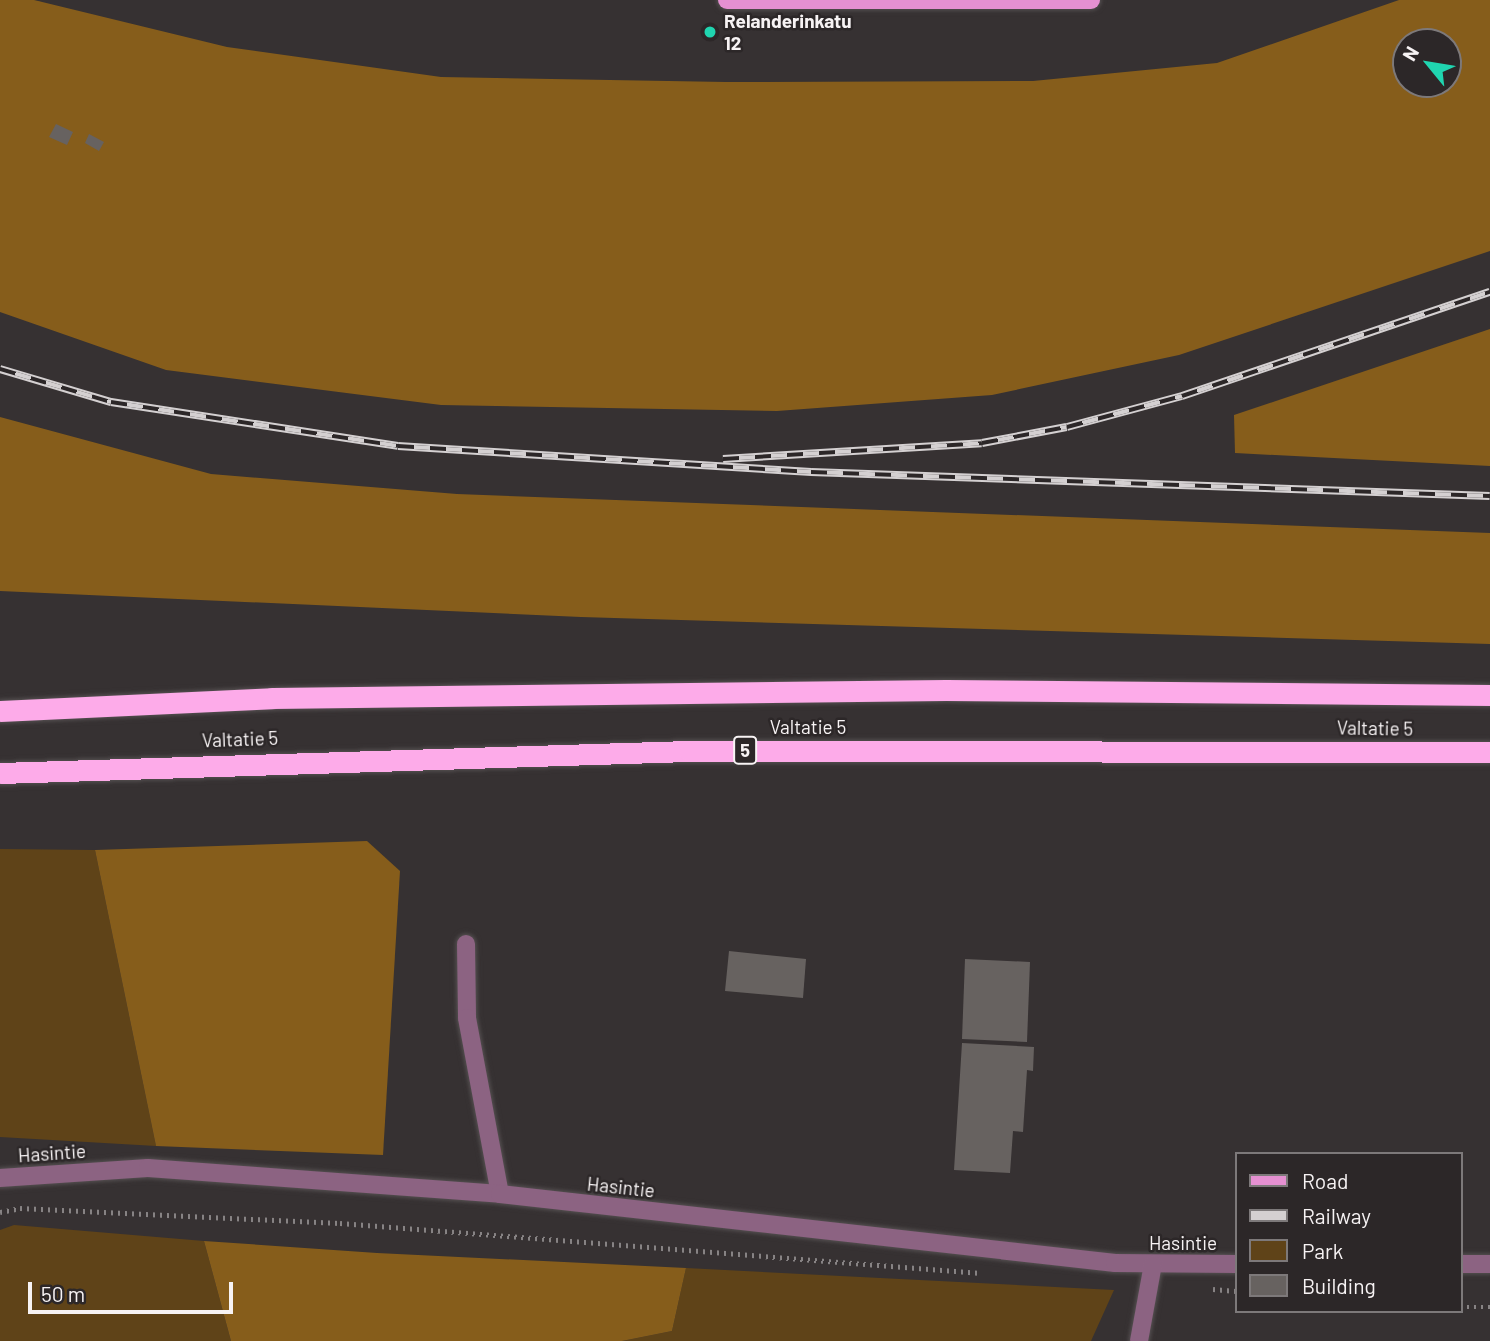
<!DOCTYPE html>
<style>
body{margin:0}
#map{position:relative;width:1490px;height:1341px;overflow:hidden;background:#363132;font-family:Barlow,sans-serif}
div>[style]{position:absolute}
.green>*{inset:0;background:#5f4318}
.forest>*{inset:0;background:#865d1b}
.building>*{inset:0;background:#676260}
.path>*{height:4.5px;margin-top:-2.25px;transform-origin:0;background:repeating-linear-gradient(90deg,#878384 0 2px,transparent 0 7px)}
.roads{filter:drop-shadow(0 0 2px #555051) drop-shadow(0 0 2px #555051)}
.minor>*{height:18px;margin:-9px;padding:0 9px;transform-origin:9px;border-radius:9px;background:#8c6382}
.major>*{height:18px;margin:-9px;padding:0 9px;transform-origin:9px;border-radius:9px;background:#e590d1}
.highway>*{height:21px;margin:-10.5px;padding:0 10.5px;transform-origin:10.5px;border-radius:10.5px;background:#fdabe9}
.rail>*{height:8px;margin-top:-4px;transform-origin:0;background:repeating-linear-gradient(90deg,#2c2728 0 16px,#d4d0d1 0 32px);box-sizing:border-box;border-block:2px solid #d4d0d1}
.dots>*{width:19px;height:19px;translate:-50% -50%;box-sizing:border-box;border:4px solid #2c2728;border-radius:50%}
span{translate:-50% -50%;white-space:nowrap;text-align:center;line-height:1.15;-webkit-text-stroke:5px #2c2728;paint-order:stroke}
.shield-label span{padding:2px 5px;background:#2c2728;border:2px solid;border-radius:5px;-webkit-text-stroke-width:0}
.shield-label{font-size:18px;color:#f7f3f4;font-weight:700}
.poi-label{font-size:19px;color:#f7f3f4;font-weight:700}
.left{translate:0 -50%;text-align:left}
.street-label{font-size:19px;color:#f7f3f4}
.legend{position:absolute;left:1235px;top:1152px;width:228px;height:161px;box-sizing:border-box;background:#2c2728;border:2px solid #7d797a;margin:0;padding:9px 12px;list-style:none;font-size:21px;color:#f7f3f4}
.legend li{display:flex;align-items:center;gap:14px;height:35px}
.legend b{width:35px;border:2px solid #7d797a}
.north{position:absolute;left:1392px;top:28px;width:70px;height:70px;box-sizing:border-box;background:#2c2728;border:2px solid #7d797a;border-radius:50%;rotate:300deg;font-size:19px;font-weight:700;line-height:28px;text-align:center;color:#f7f3f4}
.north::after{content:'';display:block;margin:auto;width:24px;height:32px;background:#20d5b0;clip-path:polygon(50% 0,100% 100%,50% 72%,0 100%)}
.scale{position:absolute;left:28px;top:1282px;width:205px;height:32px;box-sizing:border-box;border:4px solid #f7f3f4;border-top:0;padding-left:9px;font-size:21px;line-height:24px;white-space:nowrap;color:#f7f3f4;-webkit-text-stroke:5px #2c2728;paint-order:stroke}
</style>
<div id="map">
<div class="green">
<div style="clip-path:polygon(0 849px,95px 850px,156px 1146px,0 1137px)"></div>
<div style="clip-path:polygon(14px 1225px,204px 1241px,231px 1341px,0 1341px,0 1230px)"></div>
<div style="clip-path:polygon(686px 1268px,1114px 1290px,1091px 1341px,622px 1341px,672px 1331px)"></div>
</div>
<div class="forest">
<div style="clip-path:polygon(evenodd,0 0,34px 0,227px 47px,441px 77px,726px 82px,1033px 81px,1217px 63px,1399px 0,1490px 0,1490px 251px,1179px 355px,992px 395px,777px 411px,441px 405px,166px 370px,0 312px,0 0,1406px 42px,1448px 42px,1448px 84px,1406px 84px,1406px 42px)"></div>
<div style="clip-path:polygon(1490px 329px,1490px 466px,1235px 453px,1234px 415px)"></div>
<div style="clip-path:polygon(0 417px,211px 474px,457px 494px,1490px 533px,1490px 644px,581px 617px,0 591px)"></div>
<div style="clip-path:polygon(367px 841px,400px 871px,383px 1155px,156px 1146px,95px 850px)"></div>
<div style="clip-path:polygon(204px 1241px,377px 1253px,686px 1268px,672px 1331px,622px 1341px,231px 1341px)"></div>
</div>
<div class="building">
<div style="clip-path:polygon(56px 124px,73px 132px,67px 145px,49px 137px)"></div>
<div style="clip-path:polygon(89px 134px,104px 142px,99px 151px,85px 143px)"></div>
<div style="clip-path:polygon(729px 951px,806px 959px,803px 998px,725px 991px)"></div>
<div style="clip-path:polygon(965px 959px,1030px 962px,1027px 1042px,962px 1039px)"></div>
<div style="clip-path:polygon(962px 1043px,1034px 1047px,1033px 1071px,1027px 1070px,1023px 1132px,1013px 1131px,1010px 1173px,954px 1170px)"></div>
</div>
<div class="path">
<div style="left:0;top:1212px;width:20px;rotate:-11deg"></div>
<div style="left:20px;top:1208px;width:320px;rotate:2.7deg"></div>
<div style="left:340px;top:1223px;width:643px;rotate:4.46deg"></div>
<div style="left:1213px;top:1289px;width:23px;rotate:5deg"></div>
<div style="left:1460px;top:1307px;width:30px"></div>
</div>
<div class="roads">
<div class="minor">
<div style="left:466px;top:944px;width:74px;rotate:89.2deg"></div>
<div style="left:467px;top:1018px;width:179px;rotate:79.4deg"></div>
<div style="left:0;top:1178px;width:148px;rotate:-3.9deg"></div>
<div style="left:148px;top:1168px;width:353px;rotate:4.2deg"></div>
<div style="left:500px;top:1194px;width:619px;rotate:6.4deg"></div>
<div style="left:1115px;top:1263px;width:121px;rotate:0.5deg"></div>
<div style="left:1460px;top:1264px;width:30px"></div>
<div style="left:1139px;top:1341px;width:78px;rotate:-79.7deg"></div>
</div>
<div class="major">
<div style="left:727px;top:0;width:364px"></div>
</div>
<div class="highway">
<div style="left:0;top:711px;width:272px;rotate:-2.7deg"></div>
<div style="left:272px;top:698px;width:674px;rotate:-0.68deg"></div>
<div style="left:946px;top:690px;width:544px;rotate:0.53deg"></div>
<div style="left:0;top:773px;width:690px;rotate:-1.83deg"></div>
<div style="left:690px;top:751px;width:800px;rotate:0.07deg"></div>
</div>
</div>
<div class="rail">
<div style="left:0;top:369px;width:116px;rotate:16.6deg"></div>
<div style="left:111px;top:402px;width:290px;rotate:8.7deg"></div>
<div style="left:398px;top:446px;width:414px;rotate:3.6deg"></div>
<div style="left:811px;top:472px;width:679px;rotate:2.02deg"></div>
<div style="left:723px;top:459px;width:259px;rotate:-3.5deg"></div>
<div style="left:982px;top:443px;width:86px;rotate:-10.7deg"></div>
<div style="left:1067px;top:427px;width:119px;rotate:-15.1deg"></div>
<div style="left:1182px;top:396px;width:325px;rotate:-18.7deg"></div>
</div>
<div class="dots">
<div style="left:710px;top:32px;background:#20d5b0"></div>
</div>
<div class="shield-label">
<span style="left:745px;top:750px">5</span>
</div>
<div class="poi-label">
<span class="left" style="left:724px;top:32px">Relanderinkatu<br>12</span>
</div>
<div class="street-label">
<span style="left:808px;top:727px">Valtatie 5</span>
<span style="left:1375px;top:728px;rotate:1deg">Valtatie 5</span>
<span style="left:240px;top:739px;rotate:-2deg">Valtatie 5</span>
<span style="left:52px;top:1153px;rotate:-4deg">Hasintie</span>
<span style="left:621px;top:1187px;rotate:6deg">Hasintie</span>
<span style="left:1183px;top:1243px">Hasintie</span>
</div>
<ul class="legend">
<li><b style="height:9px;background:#e590d1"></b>Road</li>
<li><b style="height:9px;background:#d4d0d1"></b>Railway</li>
<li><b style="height:19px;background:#5f4318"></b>Park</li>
<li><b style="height:19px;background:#676260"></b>Building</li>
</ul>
<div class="north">N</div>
<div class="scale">50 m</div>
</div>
